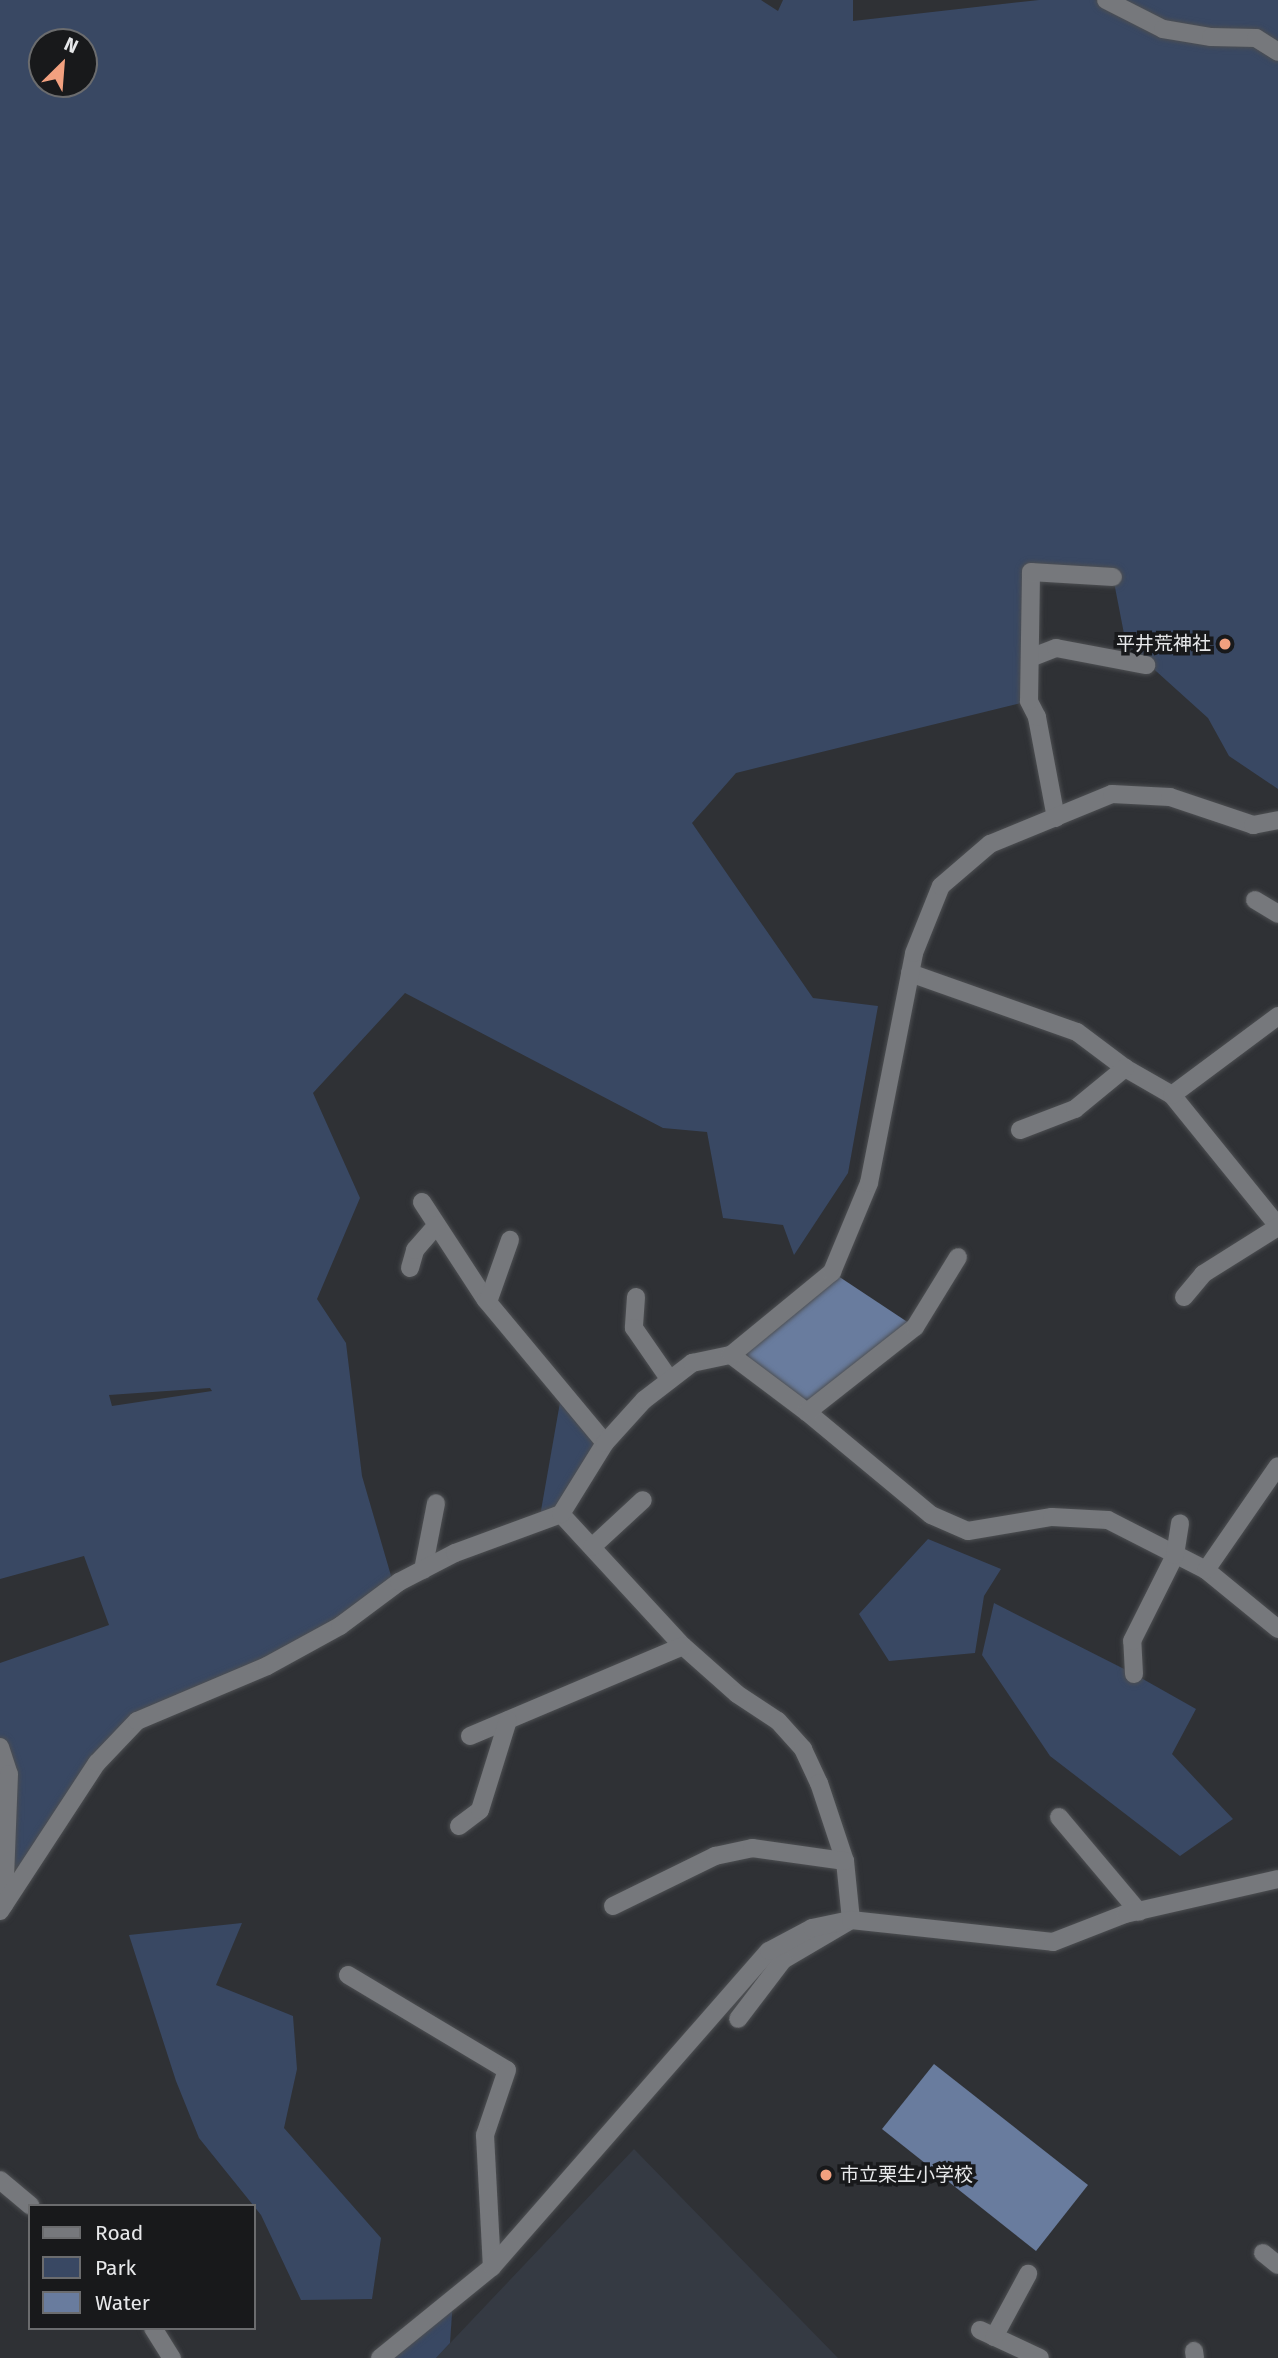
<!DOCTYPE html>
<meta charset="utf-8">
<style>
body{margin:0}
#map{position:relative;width:1278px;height:2358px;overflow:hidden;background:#2f3135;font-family:"Fira Sans","Noto Sans JP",sans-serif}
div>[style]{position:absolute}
.built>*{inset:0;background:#353a43}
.green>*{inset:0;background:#394863}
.water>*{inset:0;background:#697c9e}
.roads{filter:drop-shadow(0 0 2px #4d4f52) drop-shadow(0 0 2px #4d4f52)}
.minor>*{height:18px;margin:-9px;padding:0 9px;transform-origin:9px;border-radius:9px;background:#76787c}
.dots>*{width:19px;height:19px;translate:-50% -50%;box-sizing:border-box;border:4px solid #18191b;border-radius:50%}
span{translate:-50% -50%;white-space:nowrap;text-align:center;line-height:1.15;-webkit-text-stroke:7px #18191b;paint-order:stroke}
.poi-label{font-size:19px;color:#e7e8ea}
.right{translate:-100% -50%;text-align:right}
.left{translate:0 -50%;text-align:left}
.legend{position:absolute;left:28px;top:2204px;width:228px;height:126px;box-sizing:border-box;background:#18191b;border:2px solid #6b6c6e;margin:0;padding:9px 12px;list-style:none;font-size:21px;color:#e7e8ea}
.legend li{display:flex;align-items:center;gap:14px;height:35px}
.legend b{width:35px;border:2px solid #6b6c6e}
.north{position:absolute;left:28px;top:28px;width:70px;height:70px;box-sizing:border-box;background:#18191b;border:2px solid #6b6c6e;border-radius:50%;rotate:25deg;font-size:19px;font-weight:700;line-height:28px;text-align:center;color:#e7e8ea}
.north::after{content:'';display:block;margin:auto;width:24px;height:32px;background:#f2a07f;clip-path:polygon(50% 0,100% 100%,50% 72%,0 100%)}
</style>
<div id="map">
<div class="built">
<div style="clip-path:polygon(634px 2149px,838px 2358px,436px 2358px)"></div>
</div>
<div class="green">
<div style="clip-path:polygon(evenodd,0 0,761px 0,778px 11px,783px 0,853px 0,853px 21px,1039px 0,1278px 0,1278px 789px,1229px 756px,1208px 718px,1126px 644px,1113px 577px,1031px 572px,1029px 701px,736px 773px,692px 823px,813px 998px,878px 1006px,848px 1173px,794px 1255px,783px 1225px,723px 1218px,707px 1132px,663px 1128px,405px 993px,313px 1093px,360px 1198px,317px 1299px,346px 1343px,362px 1476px,394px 1586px,340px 1626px,132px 1726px,0 1901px,0 1663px,109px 1625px,84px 1556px,0 1579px,0 0,42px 42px,84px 42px,84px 84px,42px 84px,42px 42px,0 0,210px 1388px,212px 1391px,112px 1406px,109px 1395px,210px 1388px)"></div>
<div style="clip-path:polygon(562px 1391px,605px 1443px,561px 1514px,539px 1522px)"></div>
<div style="clip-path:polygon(928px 1539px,1001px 1569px,984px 1596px,975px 1653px,889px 1661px,859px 1614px)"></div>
<div style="clip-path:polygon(994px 1603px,1134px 1674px,1196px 1709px,1172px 1754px,1233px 1819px,1180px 1856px,1050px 1756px,982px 1655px)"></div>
<div style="clip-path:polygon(242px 1923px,216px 1985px,293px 2016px,297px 2069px,284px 2128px,381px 2238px,372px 2299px,301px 2300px,261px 2215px,199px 2138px,176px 2081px,129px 1935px)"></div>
<div style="clip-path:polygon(453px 2299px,450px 2343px,436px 2358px,380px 2358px)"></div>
</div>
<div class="water">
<div style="clip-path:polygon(832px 1272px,915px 1327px,807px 1412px,731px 1355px)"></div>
<div style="clip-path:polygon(934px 2064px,1088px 2185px,1036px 2251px,882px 2129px)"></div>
</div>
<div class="roads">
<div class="minor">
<div style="left:1106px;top:0;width:64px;rotate:27deg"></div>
<div style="left:1163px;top:29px;width:49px;rotate:9.5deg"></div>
<div style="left:1211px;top:37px;width:45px;rotate:1.3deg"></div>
<div style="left:1256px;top:38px;width:26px;rotate:32deg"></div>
<div style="left:1030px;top:658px;width:28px;rotate:-21deg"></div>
<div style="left:1056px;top:648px;width:92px;rotate:10.7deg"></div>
<div style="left:1056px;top:818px;width:103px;rotate:-100.7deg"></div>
<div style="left:1037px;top:717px;width:18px;rotate:-117deg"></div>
<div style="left:1029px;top:701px;width:129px;rotate:-89.1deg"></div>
<div style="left:1031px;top:572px;width:82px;rotate:3.5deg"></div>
<div style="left:1255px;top:900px;width:27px;rotate:31deg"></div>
<div style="left:910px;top:973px;width:177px;rotate:19.5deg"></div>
<div style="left:1077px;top:1032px;width:60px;rotate:36.9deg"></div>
<div style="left:1125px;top:1068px;width:54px;rotate:29.9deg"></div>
<div style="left:1172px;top:1095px;width:169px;rotate:51deg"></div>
<div style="left:1172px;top:1095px;width:132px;rotate:-36.7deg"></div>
<div style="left:1020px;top:1130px;width:59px;rotate:-20.9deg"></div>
<div style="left:1075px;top:1109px;width:65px;rotate:-39.4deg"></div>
<div style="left:422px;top:1202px;width:117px;rotate:56.9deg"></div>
<div style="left:486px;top:1300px;width:186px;rotate:50.2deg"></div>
<div style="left:410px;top:1268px;width:19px;rotate:-74deg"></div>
<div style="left:415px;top:1250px;width:33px;rotate:-49deg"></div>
<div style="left:636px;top:1297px;width:31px;rotate:94deg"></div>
<div style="left:634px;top:1328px;width:63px;rotate:55.3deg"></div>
<div style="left:1184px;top:1297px;width:30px;rotate:-50deg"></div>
<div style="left:1203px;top:1274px;width:89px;rotate:-32.1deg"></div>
<div style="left:488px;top:1302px;width:66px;rotate:-70.5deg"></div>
<div style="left:731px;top:1355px;width:95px;rotate:36.9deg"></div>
<div style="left:807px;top:1412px;width:161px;rotate:39.7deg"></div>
<div style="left:931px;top:1515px;width:40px;rotate:23.4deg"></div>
<div style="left:968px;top:1531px;width:85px;rotate:-9.5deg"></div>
<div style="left:1052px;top:1517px;width:56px;rotate:3.1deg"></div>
<div style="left:1108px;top:1520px;width:110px;rotate:27deg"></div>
<div style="left:1206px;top:1570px;width:93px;rotate:39.3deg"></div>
<div style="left:807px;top:1412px;width:137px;rotate:-38.2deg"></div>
<div style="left:915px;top:1327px;width:82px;rotate:-58.4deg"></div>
<div style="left:561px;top:1514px;width:180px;rotate:47.3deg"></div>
<div style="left:683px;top:1646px;width:72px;rotate:41.6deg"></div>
<div style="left:737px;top:1694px;width:49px;rotate:33.4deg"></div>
<div style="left:778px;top:1721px;width:38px;rotate:48deg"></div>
<div style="left:803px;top:1749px;width:38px;rotate:65deg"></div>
<div style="left:819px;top:1783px;width:82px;rotate:71.6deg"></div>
<div style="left:845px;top:1861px;width:59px;rotate:84.2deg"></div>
<div style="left:851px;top:1920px;width:79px;rotate:149.5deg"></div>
<div style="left:783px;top:1960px;width:74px;rotate:127.3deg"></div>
<div style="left:592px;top:1547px;width:69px;rotate:-42.7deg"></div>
<div style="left:423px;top:1570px;width:68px;rotate:-79deg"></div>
<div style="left:1206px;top:1570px;width:126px;rotate:-55.3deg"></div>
<div style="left:1134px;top:1674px;width:33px;rotate:-93deg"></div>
<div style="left:1132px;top:1641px;width:96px;rotate:-63.4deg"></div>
<div style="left:1175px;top:1555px;width:32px;rotate:-81deg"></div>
<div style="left:470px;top:1736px;width:231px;rotate:-22.9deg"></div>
<div style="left:0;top:1747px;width:28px;rotate:72deg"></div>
<div style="left:9px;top:1774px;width:131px;rotate:92.2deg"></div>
<div style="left:1059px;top:1817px;width:124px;rotate:49.9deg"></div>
<div style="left:459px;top:1826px;width:26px;rotate:-37deg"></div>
<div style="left:480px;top:1810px;width:94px;rotate:-72.7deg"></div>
<div style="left:613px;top:1906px;width:114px;rotate:-26.1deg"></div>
<div style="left:715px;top:1856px;width:38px;rotate:-12deg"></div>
<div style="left:752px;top:1848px;width:94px;rotate:8deg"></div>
<div style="left:0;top:1911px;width:177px;rotate:-56.8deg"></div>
<div style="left:97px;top:1763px;width:58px;rotate:-46.4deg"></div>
<div style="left:137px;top:1721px;width:141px;rotate:-22.9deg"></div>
<div style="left:267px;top:1666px;width:83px;rotate:-28.7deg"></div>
<div style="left:340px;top:1626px;width:74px;rotate:-36.7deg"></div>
<div style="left:399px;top:1582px;width:63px;rotate:-27.4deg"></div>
<div style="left:455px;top:1553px;width:113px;rotate:-20.2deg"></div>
<div style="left:561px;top:1514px;width:84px;rotate:-58.2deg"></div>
<div style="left:605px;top:1443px;width:58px;rotate:-47.8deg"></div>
<div style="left:644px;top:1400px;width:61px;rotate:-37.6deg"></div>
<div style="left:692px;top:1363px;width:40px;rotate:-12deg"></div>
<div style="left:731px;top:1355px;width:131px;rotate:-39.4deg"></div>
<div style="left:832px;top:1272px;width:96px;rotate:-67.4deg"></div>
<div style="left:869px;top:1183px;width:234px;rotate:-78.9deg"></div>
<div style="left:914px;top:953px;width:72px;rotate:-68.1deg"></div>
<div style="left:941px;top:886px;width:65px;rotate:-40.6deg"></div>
<div style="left:990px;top:844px;width:132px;rotate:-22.3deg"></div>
<div style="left:1112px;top:794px;width:58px;rotate:3deg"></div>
<div style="left:1170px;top:797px;width:88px;rotate:18.6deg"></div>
<div style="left:1253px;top:825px;width:25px;rotate:-11deg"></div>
<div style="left:348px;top:1975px;width:185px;rotate:30.9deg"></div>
<div style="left:507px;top:2070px;width:69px;rotate:108.7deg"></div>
<div style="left:485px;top:2135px;width:132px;rotate:87deg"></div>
<div style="left:0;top:2180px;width:40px;rotate:40deg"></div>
<div style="left:1263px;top:2253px;width:19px;rotate:39deg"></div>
<div style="left:153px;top:2328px;width:36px;rotate:58deg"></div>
<div style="left:980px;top:2330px;width:66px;rotate:25deg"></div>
<div style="left:994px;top:2337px;width:72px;rotate:-61.6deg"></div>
<div style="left:1194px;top:2351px;width:7px;rotate:82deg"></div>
<div style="left:380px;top:2358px;width:144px;rotate:-39.1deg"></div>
<div style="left:492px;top:2267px;width:420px;rotate:-48.8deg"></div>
<div style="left:769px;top:1951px;width:49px;rotate:-28.1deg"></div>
<div style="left:812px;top:1928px;width:40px;rotate:-12deg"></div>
<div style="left:851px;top:1920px;width:203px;rotate:6.2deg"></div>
<div style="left:1053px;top:1942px;width:77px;rotate:-21.3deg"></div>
<div style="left:1125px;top:1914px;width:157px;rotate:-12.9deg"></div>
</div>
</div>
<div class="dots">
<div style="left:1225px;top:644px;background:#f2a07f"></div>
<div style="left:826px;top:2175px;background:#f2a07f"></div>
</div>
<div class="poi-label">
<span class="right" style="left:1211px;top:644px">平井荒神社</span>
<span class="left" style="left:840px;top:2175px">市立栗生小学校</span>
</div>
<ul class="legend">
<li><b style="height:9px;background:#76787c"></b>Road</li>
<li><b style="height:19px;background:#394863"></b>Park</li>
<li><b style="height:19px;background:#697c9e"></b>Water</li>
</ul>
<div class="north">N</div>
</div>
